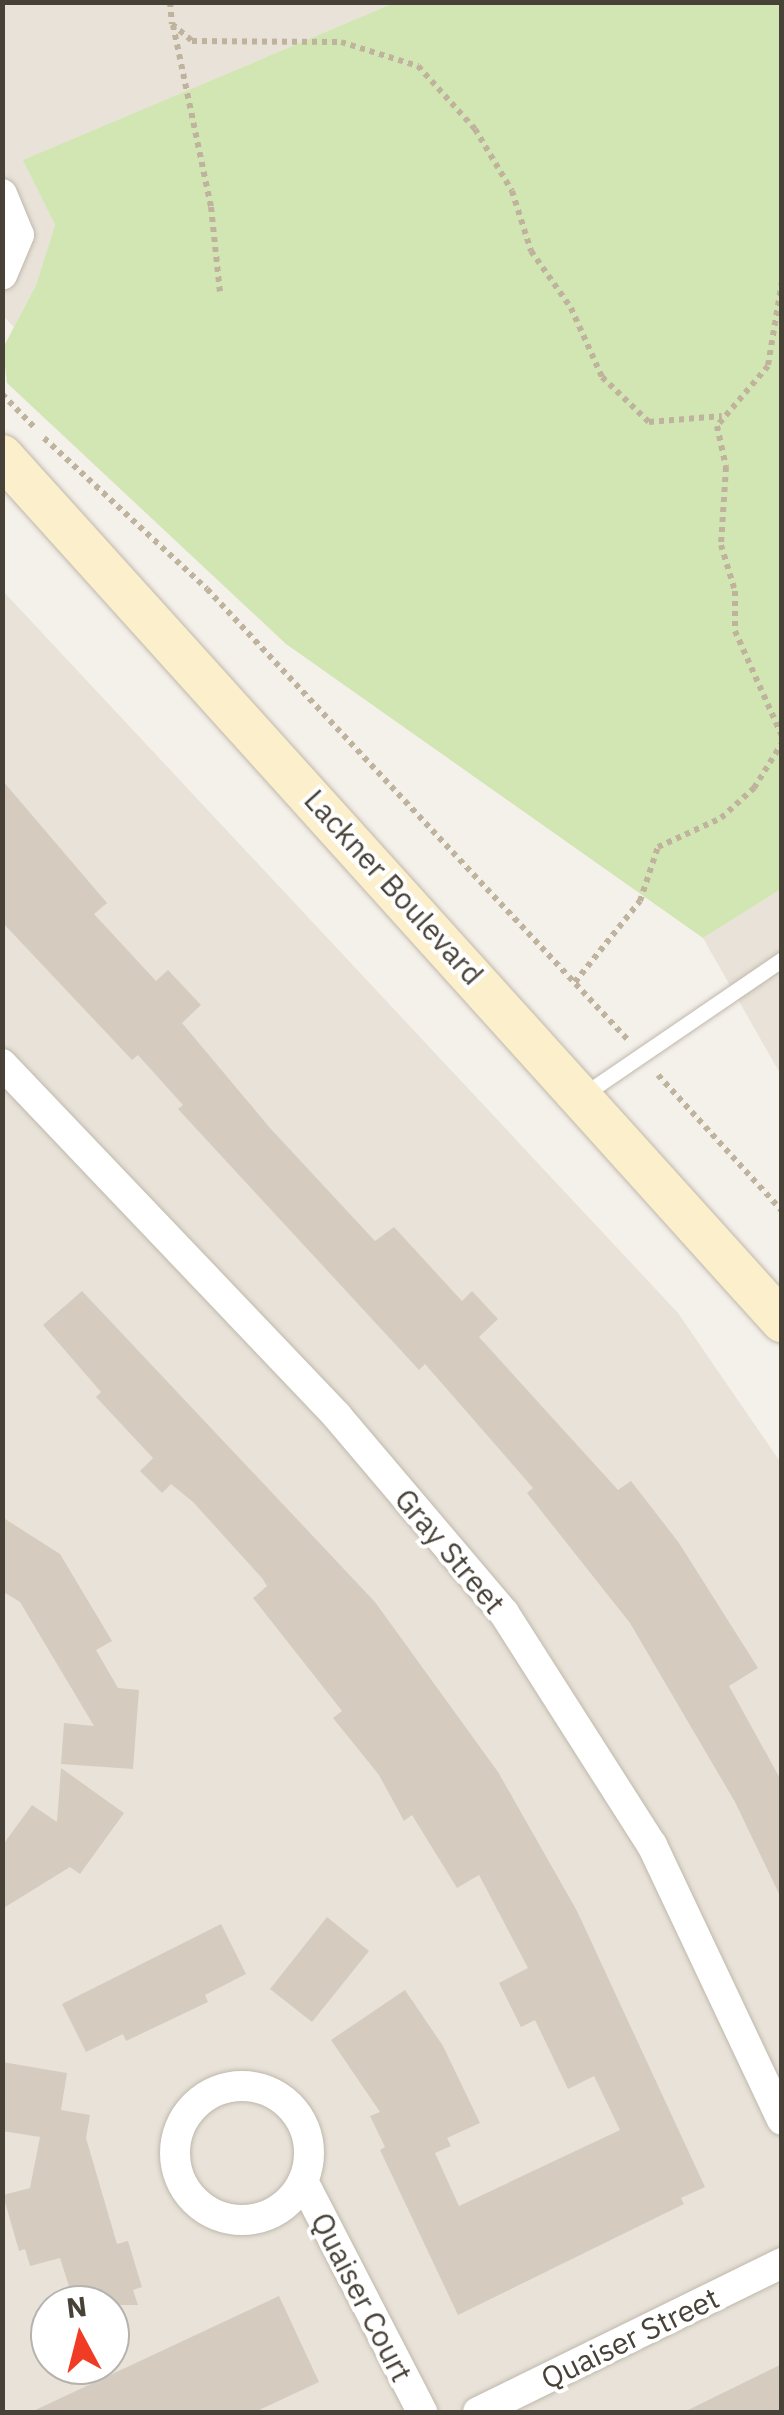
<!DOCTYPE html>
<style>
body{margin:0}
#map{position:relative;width:784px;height:2415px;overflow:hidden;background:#f4f0ea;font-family:"IBM Plex Sans",sans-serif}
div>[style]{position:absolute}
.residential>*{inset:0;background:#e8e2d8}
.green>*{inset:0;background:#d2e6b4}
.building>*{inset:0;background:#d5ccbf}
.path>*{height:6px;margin-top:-3px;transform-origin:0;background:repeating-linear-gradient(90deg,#c0b39e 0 5px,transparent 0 10px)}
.roads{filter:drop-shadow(0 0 2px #bfb8ac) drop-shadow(0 0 2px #bfb8ac)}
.lane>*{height:15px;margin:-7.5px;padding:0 7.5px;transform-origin:7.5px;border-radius:7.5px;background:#fff}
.street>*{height:30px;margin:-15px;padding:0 15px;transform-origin:15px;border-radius:15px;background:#fff}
.street>.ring{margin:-15px;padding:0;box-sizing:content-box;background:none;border:30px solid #fff;border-radius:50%}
.secondary>*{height:42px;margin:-21px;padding:0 21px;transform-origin:21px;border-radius:21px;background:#fcefcb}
span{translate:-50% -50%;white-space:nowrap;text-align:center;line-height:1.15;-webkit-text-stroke:8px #fff;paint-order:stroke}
.street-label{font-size:30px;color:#484138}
.frame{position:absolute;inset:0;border:5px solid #484138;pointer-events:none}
.north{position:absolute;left:30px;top:2285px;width:100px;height:100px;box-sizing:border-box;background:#fff;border:2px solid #b6b3af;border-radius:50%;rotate:353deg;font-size:28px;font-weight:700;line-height:40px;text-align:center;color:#484138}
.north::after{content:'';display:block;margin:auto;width:35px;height:45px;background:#f03c24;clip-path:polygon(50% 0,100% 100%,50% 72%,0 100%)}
</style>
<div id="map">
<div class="residential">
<div style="clip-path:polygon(3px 3px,394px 3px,24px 160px,55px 225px,36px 285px,14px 327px,3px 316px)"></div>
<div style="clip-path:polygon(evenodd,2px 590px,678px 1313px,781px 1463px,781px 2412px,3px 2412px,2px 590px,50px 2305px,110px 2305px,110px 2365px,50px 2365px,50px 2305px)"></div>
<div style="clip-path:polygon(781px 889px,781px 1075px,703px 938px)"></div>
</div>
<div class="green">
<div style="clip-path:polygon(394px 3px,781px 3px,781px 889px,703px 938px,286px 644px,7px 383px,3px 348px,36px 285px,55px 225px,23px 160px)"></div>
</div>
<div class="building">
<div style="clip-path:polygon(2px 780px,107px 903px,94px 914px,156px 981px,168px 970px,201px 1005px,182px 1023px,270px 1128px,375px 1241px,394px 1227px,462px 1301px,472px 1291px,498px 1319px,479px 1337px,618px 1490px,631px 1481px,679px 1543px,758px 1668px,729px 1686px,782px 1782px,782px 1900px,735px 1802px,630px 1623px,527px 1493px,533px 1488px,425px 1364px,419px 1370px,178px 1109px,183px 1105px,138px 1055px,132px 1060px,2px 922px)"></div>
<div style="clip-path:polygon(82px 1291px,375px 1602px,498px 1772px,577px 1911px,705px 2187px,681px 2198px,684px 2204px,458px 2315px,380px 2150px,385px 2147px,370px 2116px,380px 2112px,331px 2040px,405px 1990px,443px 2046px,480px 2123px,447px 2138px,451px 2146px,435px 2153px,459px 2206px,620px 2130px,594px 2076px,568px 2089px,535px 2020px,521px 2027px,499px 1983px,528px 1968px,479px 1875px,457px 1888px,412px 1815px,404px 1821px,379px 1775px,333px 1718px,342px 1711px,253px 1598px,267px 1586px,262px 1578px,193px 1502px,171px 1484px,162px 1493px,140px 1471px,153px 1458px,96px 1397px,101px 1392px,43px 1325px)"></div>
<div style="clip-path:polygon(2px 1517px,60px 1554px,112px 1641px,96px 1650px,118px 1688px,139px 1690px,133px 1769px,61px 1764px,64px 1723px,94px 1726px,20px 1602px,2px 1591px)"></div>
<div style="clip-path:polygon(61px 1768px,124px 1813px,80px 1874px,70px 1867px,2px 1909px,2px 1846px,32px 1805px,57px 1822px)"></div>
<div style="clip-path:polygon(327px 1917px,369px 1951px,312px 2022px,270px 1989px)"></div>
<div style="clip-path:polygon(221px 1924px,246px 1974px,205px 1995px,208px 2002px,126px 2041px,123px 2034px,86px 2052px,62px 2004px)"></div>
<div style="clip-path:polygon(2px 2062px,67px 2073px,61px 2110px,90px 2115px,86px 2138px,117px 2244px,128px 2241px,142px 2287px,133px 2290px,138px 2305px,75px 2305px,60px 2258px,30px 2266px,25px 2249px,19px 2251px,3px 2195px,30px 2188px,40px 2137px,2px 2131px)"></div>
<div style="clip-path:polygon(279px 2296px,319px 2382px,255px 2412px,31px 2412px)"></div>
<div style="clip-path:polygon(782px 2364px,782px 2412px,684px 2412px)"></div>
</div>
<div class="path">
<div style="left:170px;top:2px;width:22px;rotate:85deg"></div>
<div style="left:172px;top:24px;width:26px;rotate:40deg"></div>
<div style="left:192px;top:41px;width:149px;rotate:0.4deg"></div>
<div style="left:341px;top:42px;width:81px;rotate:17.3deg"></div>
<div style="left:418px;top:66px;width:85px;rotate:47.9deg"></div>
<div style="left:475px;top:129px;width:72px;rotate:59.2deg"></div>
<div style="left:512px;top:191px;width:63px;rotate:72.4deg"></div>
<div style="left:531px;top:251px;width:70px;rotate:54.9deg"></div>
<div style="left:571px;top:308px;width:76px;rotate:65.8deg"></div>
<div style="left:602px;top:377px;width:65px;rotate:43.8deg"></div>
<div style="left:649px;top:422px;width:73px;rotate:-4.7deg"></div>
<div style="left:173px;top:25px;width:186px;rotate:78.2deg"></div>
<div style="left:211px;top:207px;width:85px;rotate:84deg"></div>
<div style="left:782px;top:281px;width:86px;rotate:99.4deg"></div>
<div style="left:768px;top:366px;width:79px;rotate:130.4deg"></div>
<div style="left:717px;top:426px;width:42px;rotate:77.6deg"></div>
<div style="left:726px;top:467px;width:78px;rotate:93.7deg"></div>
<div style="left:721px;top:545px;width:48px;rotate:73.1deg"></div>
<div style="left:735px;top:591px;width:40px;rotate:90deg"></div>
<div style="left:735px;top:631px;width:115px;rotate:65.9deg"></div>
<div style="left:2px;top:394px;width:49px;rotate:45.8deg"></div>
<div style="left:44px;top:438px;width:222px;rotate:42.8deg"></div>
<div style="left:207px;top:589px;width:616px;rotate:46.97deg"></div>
<div style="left:575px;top:982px;width:104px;rotate:-51.3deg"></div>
<div style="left:640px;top:901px;width:57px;rotate:-71.6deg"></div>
<div style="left:658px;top:847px;width:69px;rotate:-24.7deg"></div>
<div style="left:721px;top:818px;width:45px;rotate:-42.3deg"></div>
<div style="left:754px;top:788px;width:53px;rotate:-58.1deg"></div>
<div style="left:658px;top:1075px;width:184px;rotate:47.6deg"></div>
</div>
<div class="roads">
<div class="lane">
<div style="left:583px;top:1095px;width:241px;rotate:-34.3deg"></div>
</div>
<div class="street">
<div style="left:2px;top:194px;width:44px;rotate:67.5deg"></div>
<div style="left:19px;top:235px;width:43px;rotate:113deg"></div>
<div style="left:2px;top:1064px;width:486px;rotate:46.4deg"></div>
<div style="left:337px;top:1416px;width:258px;rotate:49.7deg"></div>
<div style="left:504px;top:1613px;width:275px;rotate:57.5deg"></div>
<div style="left:652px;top:1845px;width:304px;rotate:64.7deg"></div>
<div class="ring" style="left:175px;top:2086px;width:104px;height:104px"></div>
<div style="left:303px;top:2181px;width:260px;rotate:62.7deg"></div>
<div style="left:478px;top:2412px;width:339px;rotate:-26.1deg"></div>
</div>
<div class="secondary">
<div style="left:2px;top:456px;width:1165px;rotate:47.96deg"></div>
</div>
</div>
<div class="street-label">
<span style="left:394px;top:887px;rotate:48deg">Lackner Boulevard</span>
<span style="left:450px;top:1551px;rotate:50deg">Gray Street</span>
<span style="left:362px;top:2297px;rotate:63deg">Quaiser Court</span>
<span style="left:630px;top:2338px;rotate:-26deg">Quaiser Street</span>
</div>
<div class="frame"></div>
<div class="north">N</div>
</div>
